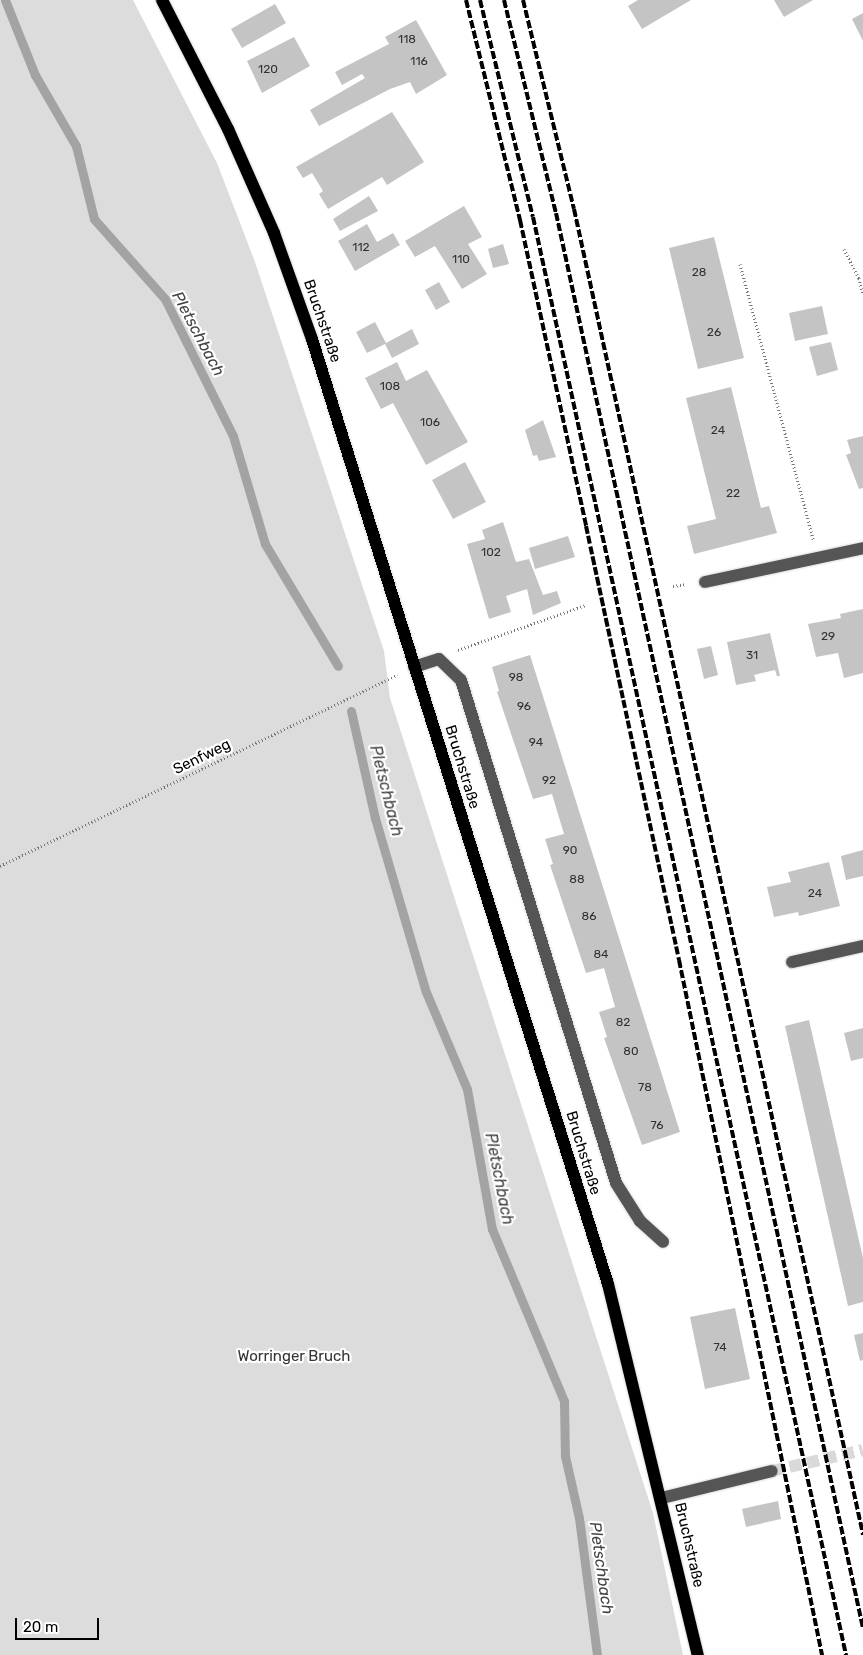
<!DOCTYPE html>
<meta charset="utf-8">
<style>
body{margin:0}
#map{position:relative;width:863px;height:1655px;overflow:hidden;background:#fff;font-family:Rubik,sans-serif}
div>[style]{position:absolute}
.green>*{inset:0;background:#dcdcdc}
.stream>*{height:9px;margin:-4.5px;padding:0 4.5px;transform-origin:4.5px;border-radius:4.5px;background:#a3a3a3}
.building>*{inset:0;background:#c4c4c4}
.minor-tunnel>*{height:12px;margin-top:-6px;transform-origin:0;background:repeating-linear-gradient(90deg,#d9d9d9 0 12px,transparent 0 18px)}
.path>*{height:3px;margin-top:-1.5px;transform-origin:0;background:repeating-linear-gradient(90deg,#777 0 1px,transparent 0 3.5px)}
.roads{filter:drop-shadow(0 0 1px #dbdbdb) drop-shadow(0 0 1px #dbdbdb)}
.minor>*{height:12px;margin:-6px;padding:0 6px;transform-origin:6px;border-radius:6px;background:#555}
.major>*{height:12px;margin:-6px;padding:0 6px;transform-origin:6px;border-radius:6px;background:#000}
.rail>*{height:4px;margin-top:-2px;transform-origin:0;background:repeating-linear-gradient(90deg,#000 0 8px,transparent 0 10.5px)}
span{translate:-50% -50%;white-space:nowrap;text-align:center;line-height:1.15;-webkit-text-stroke:4.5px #fff;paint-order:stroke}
.number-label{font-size:12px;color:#313131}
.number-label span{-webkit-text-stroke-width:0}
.street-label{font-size:15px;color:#000}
.park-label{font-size:15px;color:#333}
.water-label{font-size:16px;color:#444;font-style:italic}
.scale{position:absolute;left:15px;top:1618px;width:84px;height:22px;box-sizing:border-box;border:2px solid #000;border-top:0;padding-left:6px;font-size:15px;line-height:18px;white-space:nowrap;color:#000;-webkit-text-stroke:4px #fff;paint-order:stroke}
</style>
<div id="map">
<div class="green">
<div style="clip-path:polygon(0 0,133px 0,217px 163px,255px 262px,384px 651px,390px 698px,653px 1513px,683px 1655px,0 1655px)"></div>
</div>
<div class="stream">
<div style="left:5px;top:0;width:81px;rotate:68.2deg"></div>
<div style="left:35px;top:75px;width:82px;rotate:60deg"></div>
<div style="left:76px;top:146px;width:75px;rotate:76.1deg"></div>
<div style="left:94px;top:219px;width:107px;rotate:48.4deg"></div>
<div style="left:165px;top:299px;width:153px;rotate:63.6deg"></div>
<div style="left:233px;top:436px;width:113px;rotate:73.5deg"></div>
<div style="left:265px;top:544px;width:142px;rotate:59.1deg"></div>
<div style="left:351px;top:711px;width:110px;rotate:77.4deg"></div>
<div style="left:375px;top:818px;width:181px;rotate:73.7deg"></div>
<div style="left:426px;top:992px;width:105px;rotate:67.1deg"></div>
<div style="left:467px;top:1089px;width:142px;rotate:79.9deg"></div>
<div style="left:492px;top:1229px;width:186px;rotate:67.3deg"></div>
<div style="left:564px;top:1401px;width:55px;rotate:89deg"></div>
<div style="left:565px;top:1456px;width:64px;rotate:77.3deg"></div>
<div style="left:579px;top:1518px;width:138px;rotate:82.5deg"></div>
</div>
<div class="building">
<div style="clip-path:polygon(638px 0,691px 0,642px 29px,628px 6px)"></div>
<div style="clip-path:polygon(774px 0,813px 0,784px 17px)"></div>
<div style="clip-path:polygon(275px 4px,286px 23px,242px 48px,231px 29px)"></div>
<div style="clip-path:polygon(863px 13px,863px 41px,852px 19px)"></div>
<div style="clip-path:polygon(416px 20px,447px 75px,416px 94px,410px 82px,390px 89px,319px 126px,310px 110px,365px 78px,362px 74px,342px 85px,335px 72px,389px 44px,385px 37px)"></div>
<div style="clip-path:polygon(294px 37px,310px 66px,262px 93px,247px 61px)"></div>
<div style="clip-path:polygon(392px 112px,424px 162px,387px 185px,382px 177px,328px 209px,319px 194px,323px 191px,312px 173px,303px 178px,296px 167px)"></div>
<div style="clip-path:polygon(369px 196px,378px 211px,340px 231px,333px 219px)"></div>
<div style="clip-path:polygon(464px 206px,482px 237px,468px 244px,487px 274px,462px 289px,435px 246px,415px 257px,405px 241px)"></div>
<div style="clip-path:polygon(367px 224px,377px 242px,393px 233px,400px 245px,355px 271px,338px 241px)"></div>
<div style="clip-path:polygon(714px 237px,744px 358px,698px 369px,669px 248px)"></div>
<div style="clip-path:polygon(503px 244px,509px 264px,493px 268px,488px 249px)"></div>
<div style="clip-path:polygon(439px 282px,450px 302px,436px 310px,425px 290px)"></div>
<div style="clip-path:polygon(822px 306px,828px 334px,795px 341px,789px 313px)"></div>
<div style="clip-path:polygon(375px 322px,386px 343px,412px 329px,419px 344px,392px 358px,385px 344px,367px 353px,356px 332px)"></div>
<div style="clip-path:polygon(831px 342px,838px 370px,817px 376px,809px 347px)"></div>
<div style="clip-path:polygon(397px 362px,406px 381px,427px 370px,468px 442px,426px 465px,393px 403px,381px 409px,365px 378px)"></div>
<div style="clip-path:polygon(731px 387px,761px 508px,769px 506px,777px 533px,694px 554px,687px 526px,716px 519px,686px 398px)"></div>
<div style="clip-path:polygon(543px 420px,556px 457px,539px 461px,537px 455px,533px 456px,525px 430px)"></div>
<div style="clip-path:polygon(863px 436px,863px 488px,859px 489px,846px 455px,851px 453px,847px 440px)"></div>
<div style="clip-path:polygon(465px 462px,486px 502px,453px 519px,432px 480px)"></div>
<div style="clip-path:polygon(503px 522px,516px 562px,529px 559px,543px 595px,557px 591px,561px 603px,533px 615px,527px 589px,506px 596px,511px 612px,489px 619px,467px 544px,485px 539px,482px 530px)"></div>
<div style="clip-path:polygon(568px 536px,575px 557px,535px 569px,529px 548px)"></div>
<div style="clip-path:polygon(863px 609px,863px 673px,844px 678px,838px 653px,816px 657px,808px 624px,841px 618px,840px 614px)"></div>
<div style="clip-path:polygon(770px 633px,780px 676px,777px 676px,775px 670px,754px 675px,756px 681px,736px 685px,727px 642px)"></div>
<div style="clip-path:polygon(711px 646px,718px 675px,704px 679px,697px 649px)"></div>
<div style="clip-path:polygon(530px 655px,680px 1132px,642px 1145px,604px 1038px,607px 1037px,599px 1012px,615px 1007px,604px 968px,586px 973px,550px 865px,553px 864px,545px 839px,564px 834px,552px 794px,533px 799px,497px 692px,499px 691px,492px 667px)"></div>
<div style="clip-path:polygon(863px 850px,863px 876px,846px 880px,841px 856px)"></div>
<div style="clip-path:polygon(829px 862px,840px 906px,799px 916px,798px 912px,774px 917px,767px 887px,791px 882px,788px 872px)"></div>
<div style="clip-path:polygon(809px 1020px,863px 1258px,863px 1302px,848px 1306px,785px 1026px)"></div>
<div style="clip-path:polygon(863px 1028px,863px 1058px,851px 1061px,844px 1033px)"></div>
<div style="clip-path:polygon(735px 1308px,750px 1379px,705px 1389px,690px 1317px)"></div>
<div style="clip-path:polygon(863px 1333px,863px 1360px,860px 1361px,854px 1335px)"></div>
<div style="clip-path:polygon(778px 1501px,781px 1519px,746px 1527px,742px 1509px)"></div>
</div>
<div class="minor-tunnel">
<div style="left:772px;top:1471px;width:93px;rotate:-13deg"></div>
</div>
<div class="path">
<div style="left:844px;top:249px;width:33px;rotate:63deg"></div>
<div style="left:859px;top:278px;width:17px;rotate:77deg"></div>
<div style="left:740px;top:264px;width:285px;rotate:75.1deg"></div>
<div style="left:673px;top:586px;width:14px;rotate:-8deg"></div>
<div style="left:458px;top:650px;width:136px;rotate:-19.4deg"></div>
<div style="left:0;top:866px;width:441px;rotate:-25.7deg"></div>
</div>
<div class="roads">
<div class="minor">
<div style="left:705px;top:582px;width:162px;rotate:-12.1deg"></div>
<div style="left:414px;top:667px;width:26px;rotate:-18deg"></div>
<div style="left:439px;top:659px;width:30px;rotate:44deg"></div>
<div style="left:461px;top:680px;width:526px;rotate:72.87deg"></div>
<div style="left:616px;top:1183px;width:45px;rotate:57.7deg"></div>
<div style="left:640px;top:1221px;width:31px;rotate:42deg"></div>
<div style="left:792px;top:962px;width:73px;rotate:-12.7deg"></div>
<div style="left:662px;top:1498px;width:113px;rotate:-13.8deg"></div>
</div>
<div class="major">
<div style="left:162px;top:0;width:145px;rotate:62.9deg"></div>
<div style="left:228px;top:129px;width:114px;rotate:66.1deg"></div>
<div style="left:274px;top:233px;width:113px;rotate:70.3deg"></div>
<div style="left:312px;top:339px;width:990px;rotate:72.61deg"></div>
<div style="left:608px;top:1284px;width:382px;rotate:76.4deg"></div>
</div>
</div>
<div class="rail">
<div style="left:466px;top:0;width:227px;rotate:76.2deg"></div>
<div style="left:520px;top:220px;width:313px;rotate:77.8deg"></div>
<div style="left:586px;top:526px;width:444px;rotate:77.9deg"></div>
<div style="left:679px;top:960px;width:710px;rotate:78.37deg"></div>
<div style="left:480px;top:0;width:223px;rotate:76.3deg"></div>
<div style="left:533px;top:217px;width:1472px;rotate:77.72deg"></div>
<div style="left:504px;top:0;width:219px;rotate:76.3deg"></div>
<div style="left:556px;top:213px;width:1448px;rotate:77.76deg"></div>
<div style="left:523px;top:0;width:215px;rotate:76.3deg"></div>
<div style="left:574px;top:209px;width:1357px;rotate:77.7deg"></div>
</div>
<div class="number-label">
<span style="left:407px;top:40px">118</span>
<span style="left:419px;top:62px">116</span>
<span style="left:268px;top:70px">120</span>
<span style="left:361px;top:248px">112</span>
<span style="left:461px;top:260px">110</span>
<span style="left:699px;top:273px">28</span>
<span style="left:714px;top:333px">26</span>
<span style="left:390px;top:387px">108</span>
<span style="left:430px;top:423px">106</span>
<span style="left:718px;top:431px">24</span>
<span style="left:733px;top:494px">22</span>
<span style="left:491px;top:553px">102</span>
<span style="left:828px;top:637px">29</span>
<span style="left:752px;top:656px">31</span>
<span style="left:516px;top:678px">98</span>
<span style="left:524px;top:707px">96</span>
<span style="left:536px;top:743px">94</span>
<span style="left:549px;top:781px">92</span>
<span style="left:570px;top:851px">90</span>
<span style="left:577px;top:880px">88</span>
<span style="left:815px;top:894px">24</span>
<span style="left:589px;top:917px">86</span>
<span style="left:601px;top:955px">84</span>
<span style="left:623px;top:1023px">82</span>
<span style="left:631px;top:1052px">80</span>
<span style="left:645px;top:1088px">78</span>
<span style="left:657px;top:1126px">76</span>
<span style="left:720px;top:1348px">74</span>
</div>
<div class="street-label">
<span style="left:322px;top:321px;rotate:71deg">Bruchstraße</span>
<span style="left:202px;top:757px;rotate:-26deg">Senfweg</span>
<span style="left:462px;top:767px;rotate:73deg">Bruchstraße</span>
<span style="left:583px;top:1153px;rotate:73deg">Bruchstraße</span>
<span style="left:689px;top:1545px;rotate:77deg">Bruchstraße</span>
</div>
<div class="park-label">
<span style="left:294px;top:1357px">Worringer Bruch</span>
</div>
<div class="water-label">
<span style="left:198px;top:334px;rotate:62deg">Pletschbach</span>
<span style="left:386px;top:791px;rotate:76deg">Pletschbach</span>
<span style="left:499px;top:1179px;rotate:79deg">Pletschbach</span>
<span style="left:601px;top:1568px;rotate:82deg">Pletschbach</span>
</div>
<div class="scale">20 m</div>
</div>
